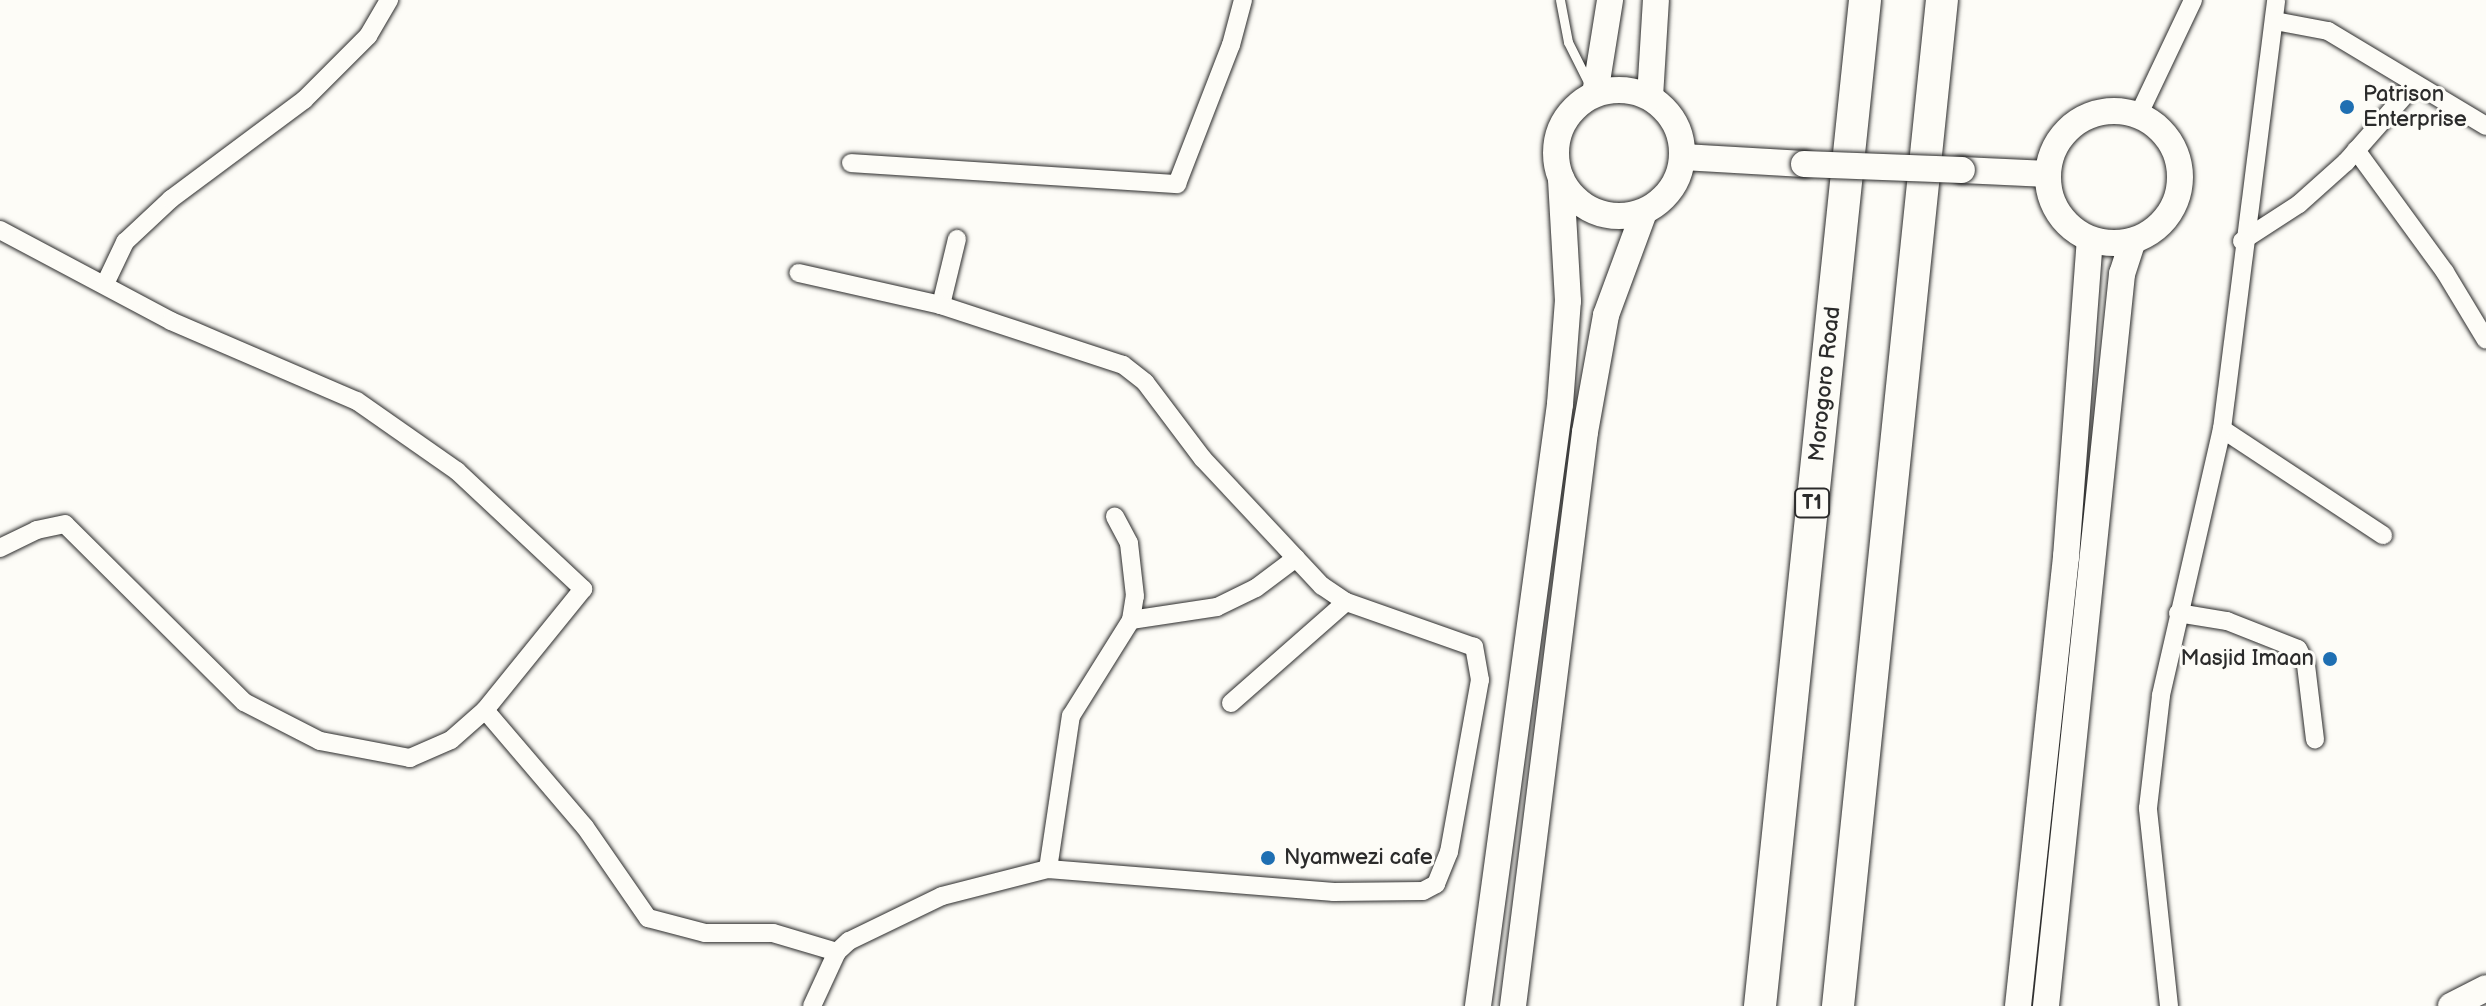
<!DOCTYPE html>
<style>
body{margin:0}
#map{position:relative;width:2486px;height:1006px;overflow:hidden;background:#fdfcf7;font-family:"Balsamiq Sans",sans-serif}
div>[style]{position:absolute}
.roads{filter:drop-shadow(0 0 2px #2b2b2b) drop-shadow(0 0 2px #2b2b2b)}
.lane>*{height:9px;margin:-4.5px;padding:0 4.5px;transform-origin:4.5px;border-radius:4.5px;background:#fdfcf7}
.street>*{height:18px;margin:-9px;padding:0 9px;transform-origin:9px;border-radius:9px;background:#fdfcf7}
.secondary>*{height:26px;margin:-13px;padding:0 13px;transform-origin:13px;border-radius:13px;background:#fdfcf7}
.secondary>.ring{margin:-13px;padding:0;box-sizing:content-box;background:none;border:26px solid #fdfcf7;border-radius:50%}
.highway>*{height:32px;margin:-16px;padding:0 16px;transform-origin:16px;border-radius:16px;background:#fdfcf7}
.bridges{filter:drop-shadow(0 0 2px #2b2b2b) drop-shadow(0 0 2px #2b2b2b)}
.secondary-bridge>*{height:26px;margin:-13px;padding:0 13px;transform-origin:13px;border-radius:13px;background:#fdfcf7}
.dots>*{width:22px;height:22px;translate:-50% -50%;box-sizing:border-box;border:4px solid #fdfcf7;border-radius:50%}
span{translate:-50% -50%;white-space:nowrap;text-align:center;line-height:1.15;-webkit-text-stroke:6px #fdfcf7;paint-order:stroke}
.shield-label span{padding:2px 6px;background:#fdfcf7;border:2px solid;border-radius:6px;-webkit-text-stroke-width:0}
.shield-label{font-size:20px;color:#2b2b2b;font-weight:700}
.poi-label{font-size:22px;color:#2b2b2b}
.left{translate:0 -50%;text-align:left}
.right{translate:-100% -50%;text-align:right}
.street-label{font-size:22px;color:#2b2b2b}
</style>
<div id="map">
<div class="roads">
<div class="lane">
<div style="left:1560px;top:0;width:43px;rotate:79.2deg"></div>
<div style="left:1568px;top:42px;width:51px;rotate:63.4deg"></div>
</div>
<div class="street">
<div style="left:2275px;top:21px;width:54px;rotate:10.7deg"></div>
<div style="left:2328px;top:31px;width:184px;rotate:31deg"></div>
<div style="left:2138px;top:116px;width:128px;rotate:-64.6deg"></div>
<div style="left:2356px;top:150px;width:151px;rotate:53.9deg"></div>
<div style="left:2445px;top:272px;width:79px;rotate:58.9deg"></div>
<div style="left:851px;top:163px;width:327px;rotate:3.7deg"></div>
<div style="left:1177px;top:184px;width:149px;rotate:-68.8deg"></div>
<div style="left:1231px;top:45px;width:47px;rotate:-75.1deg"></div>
<div style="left:0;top:230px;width:194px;rotate:28deg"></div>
<div style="left:171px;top:321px;width:202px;rotate:23.3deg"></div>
<div style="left:357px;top:401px;width:122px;rotate:35deg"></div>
<div style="left:457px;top:471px;width:173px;rotate:43.1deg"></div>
<div style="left:583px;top:589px;width:156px;rotate:129deg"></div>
<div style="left:485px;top:710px;width:45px;rotate:138.6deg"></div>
<div style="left:451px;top:740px;width:45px;rotate:156.3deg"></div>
<div style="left:410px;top:758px;width:92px;rotate:-169.3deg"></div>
<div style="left:320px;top:741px;width:85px;rotate:-152.8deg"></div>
<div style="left:244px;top:702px;width:252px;rotate:-135.2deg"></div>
<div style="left:65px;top:524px;width:29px;rotate:168deg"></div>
<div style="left:37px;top:530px;width:41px;rotate:154.1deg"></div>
<div style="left:2242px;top:241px;width:68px;rotate:-33deg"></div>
<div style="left:2299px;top:204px;width:63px;rotate:-41.8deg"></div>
<div style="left:2346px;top:162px;width:103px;rotate:-48.6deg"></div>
<div style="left:105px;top:284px;width:47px;rotate:-64.5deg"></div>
<div style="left:125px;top:242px;width:63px;rotate:-43.1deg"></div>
<div style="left:171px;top:199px;width:166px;rotate:-36.7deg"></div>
<div style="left:304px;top:100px;width:91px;rotate:-45deg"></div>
<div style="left:368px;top:36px;width:42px;rotate:-59.7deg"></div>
<div style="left:941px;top:305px;width:68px;rotate:-76.4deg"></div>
<div style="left:2222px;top:429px;width:193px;rotate:33.4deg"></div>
<div style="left:2178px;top:613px;width:50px;rotate:9.3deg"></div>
<div style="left:2227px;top:621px;width:76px;rotate:21.5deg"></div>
<div style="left:2298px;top:649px;width:18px;rotate:63deg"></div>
<div style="left:2306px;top:665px;width:75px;rotate:83.1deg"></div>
<div style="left:1131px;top:620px;width:87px;rotate:-8.6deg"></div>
<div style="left:1217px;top:607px;width:43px;rotate:-26deg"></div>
<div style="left:1256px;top:588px;width:50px;rotate:-36.9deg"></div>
<div style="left:1231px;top:703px;width:153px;rotate:-41.3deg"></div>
<div style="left:485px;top:710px;width:154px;rotate:49.5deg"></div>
<div style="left:585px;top:827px;width:111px;rotate:55.3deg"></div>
<div style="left:648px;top:918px;width:59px;rotate:14.7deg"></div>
<div style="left:705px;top:933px;width:68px"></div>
<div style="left:773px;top:933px;width:67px;rotate:16.5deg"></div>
<div style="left:837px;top:952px;width:16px;rotate:-43deg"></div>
<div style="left:849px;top:941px;width:103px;rotate:-25.8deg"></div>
<div style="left:942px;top:896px;width:109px;rotate:-14.3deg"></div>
<div style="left:1048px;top:869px;width:287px;rotate:4.6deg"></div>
<div style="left:1334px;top:892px;width:89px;rotate:-0.6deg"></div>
<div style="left:1423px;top:891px;width:15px;rotate:-28deg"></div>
<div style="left:1436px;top:884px;width:35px;rotate:-68deg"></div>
<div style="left:1449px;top:852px;width:175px;rotate:-79.8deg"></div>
<div style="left:1480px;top:680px;width:34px;rotate:-100deg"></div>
<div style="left:1474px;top:647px;width:136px;rotate:-160.6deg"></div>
<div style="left:1346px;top:602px;width:29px;rotate:-146deg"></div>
<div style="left:1322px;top:586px;width:174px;rotate:-133.1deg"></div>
<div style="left:1203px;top:459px;width:96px;rotate:-127deg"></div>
<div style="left:1145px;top:382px;width:28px;rotate:-142deg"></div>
<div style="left:1123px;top:365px;width:192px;rotate:-161.8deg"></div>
<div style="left:941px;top:305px;width:146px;rotate:-167.3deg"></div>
<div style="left:1048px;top:869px;width:155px;rotate:-81.5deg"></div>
<div style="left:1071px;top:716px;width:113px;rotate:-58deg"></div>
<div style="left:1131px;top:620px;width:24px;rotate:-81deg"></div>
<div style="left:1135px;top:596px;width:53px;rotate:-96.5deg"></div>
<div style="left:1129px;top:543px;width:30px;rotate:-118deg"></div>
<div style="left:812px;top:1006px;width:60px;rotate:-65.2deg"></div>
<div style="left:2169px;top:1006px;width:199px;rotate:-96.1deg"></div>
<div style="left:2148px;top:808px;width:114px;rotate:-83.4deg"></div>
<div style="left:2161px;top:695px;width:273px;rotate:-77.1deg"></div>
<div style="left:2222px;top:429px;width:432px;rotate:-82.8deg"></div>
</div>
<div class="secondary">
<div class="ring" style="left:1556px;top:90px;width:100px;height:100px"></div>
<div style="left:1595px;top:94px;width:95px;rotate:-80.9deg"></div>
<div style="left:1650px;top:97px;width:97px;rotate:-86.5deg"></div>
<div class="ring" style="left:2048px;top:111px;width:106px;height:106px"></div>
<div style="left:1683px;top:157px;width:121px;rotate:3.3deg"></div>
<div style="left:1962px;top:170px;width:86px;rotate:2.7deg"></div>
<div style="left:1478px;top:1006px;width:608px;rotate:-82.24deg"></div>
<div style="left:1560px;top:404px;width:103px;rotate:-85.6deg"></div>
<div style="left:1568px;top:301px;width:123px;rotate:-93.3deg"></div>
<div style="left:1513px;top:1006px;width:578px;rotate:-82.85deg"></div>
<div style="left:1585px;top:432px;width:119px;rotate:-79.8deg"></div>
<div style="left:1606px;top:315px;width:110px;rotate:-69.7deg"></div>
<div style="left:2018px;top:1006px;width:452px;rotate:-83.9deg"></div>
<div style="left:2066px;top:557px;width:318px;rotate:-85.7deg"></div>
<div style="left:2046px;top:1006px;width:736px;rotate:-84.07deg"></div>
<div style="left:2122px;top:274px;width:35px;rotate:-72deg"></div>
<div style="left:2451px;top:1006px;width:39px;rotate:-27deg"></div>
</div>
<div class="highway">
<div style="left:1760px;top:1006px;width:1011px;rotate:-84.04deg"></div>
<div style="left:1838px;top:1006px;width:1011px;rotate:-84.1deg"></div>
</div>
</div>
<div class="bridges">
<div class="secondary-bridge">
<div style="left:1804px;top:164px;width:158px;rotate:2.2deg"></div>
</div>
</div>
<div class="dots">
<div style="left:2347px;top:107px;background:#1f6fb2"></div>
<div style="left:2330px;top:659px;background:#1f6fb2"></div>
<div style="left:1268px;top:858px;background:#1f6fb2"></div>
</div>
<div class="shield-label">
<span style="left:1812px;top:503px">T1</span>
</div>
<div class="poi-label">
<span class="left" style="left:2363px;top:107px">Patrison<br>Enterprise</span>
<span class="right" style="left:2314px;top:659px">Masjid Imaan</span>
<span class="left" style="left:1284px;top:858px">Nyamwezi cafe</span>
</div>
<div class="street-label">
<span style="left:1825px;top:384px;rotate:-84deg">Morogoro Road</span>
</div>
</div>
